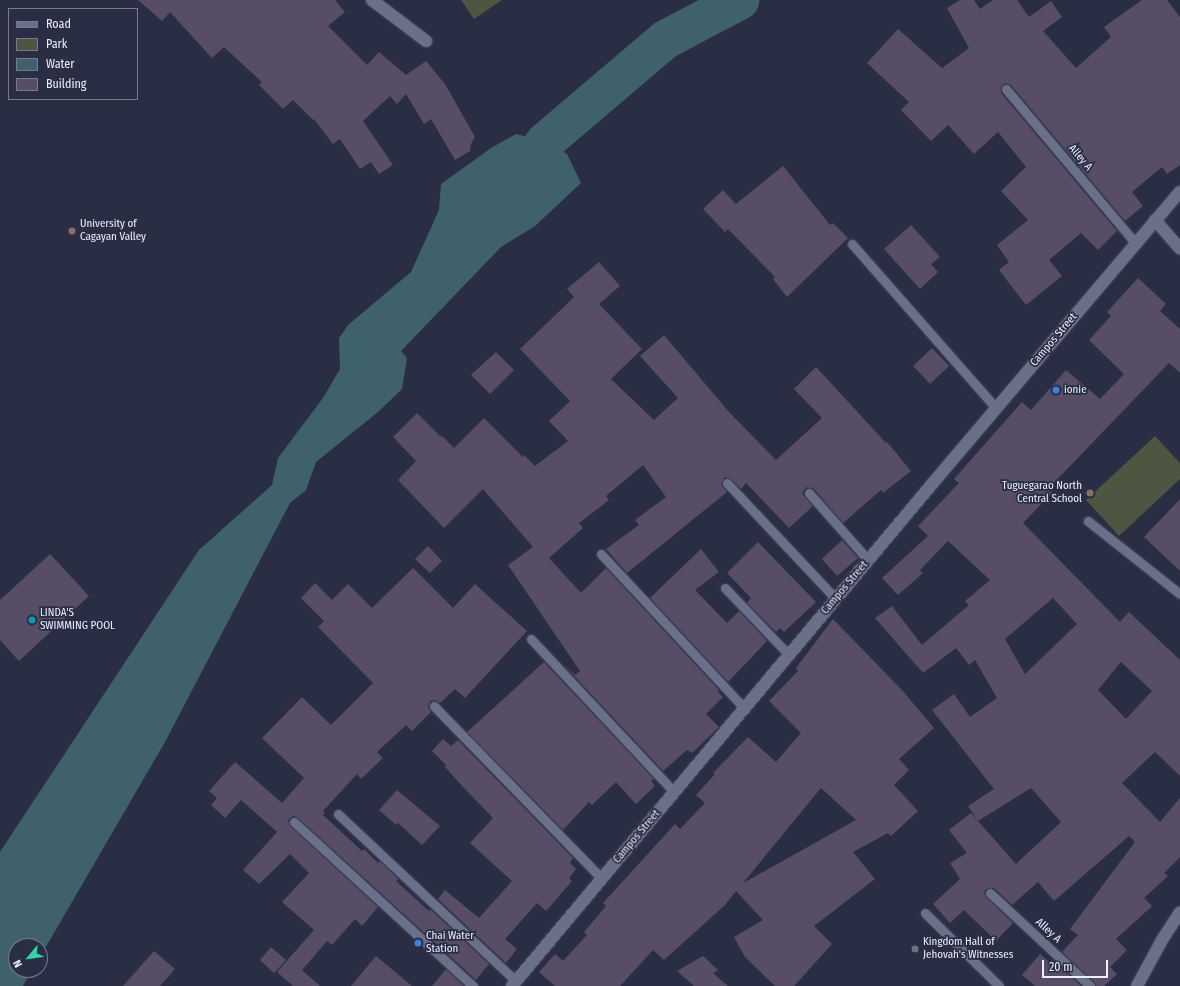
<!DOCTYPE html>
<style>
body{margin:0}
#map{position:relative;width:1180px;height:986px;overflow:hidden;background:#2a2e44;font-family:"Fira Sans Condensed",sans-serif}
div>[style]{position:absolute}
.green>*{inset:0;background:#4c5641}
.water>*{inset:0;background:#3f626a}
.river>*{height:39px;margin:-19.5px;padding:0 19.5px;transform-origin:19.5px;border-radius:19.5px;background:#3f626a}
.building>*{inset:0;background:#584d66}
.roads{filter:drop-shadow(0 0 1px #47495d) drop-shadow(0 0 1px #47495d)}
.lane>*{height:9px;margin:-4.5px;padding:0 4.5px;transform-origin:4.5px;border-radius:4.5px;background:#6b708a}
.street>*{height:12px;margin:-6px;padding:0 6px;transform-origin:6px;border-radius:6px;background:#6b708a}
.secondary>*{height:12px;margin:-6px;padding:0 6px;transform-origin:6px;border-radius:6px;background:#6b708a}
.dots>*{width:11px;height:11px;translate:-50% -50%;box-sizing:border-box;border:2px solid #2a2e44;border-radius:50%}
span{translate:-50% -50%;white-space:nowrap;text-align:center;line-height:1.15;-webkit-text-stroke:3.5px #2a2e44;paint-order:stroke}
.street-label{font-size:11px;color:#eceffe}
.poi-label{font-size:11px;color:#eceffe}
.left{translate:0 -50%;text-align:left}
.right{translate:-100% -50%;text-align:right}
.legend{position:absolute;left:8px;top:8px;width:130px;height:92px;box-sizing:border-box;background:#2a2e44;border:1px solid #787b8e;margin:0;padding:5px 7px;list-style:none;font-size:12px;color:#eceffe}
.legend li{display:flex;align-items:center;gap:8px;height:20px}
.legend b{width:20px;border:1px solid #787b8e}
.north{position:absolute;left:8px;top:938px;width:40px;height:40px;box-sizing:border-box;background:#2a2e44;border:1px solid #787b8e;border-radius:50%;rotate:241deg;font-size:11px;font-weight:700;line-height:16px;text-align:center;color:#eceffe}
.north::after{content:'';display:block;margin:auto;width:14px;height:18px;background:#32d4a8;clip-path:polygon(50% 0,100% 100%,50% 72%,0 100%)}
.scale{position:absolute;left:1042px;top:960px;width:66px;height:18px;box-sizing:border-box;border:2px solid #eceffe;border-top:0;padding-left:5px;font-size:12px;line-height:14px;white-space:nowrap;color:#eceffe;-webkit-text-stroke:3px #2a2e44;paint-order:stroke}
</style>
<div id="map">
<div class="green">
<div style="clip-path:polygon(461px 0,502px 0,474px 19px)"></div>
<div style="clip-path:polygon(1155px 436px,1180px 463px,1180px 479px,1119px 536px,1086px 500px)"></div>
</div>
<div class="water">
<div style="clip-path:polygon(516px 134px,545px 141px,567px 154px,581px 183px,535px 226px,501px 247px,401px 351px,407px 358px,402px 389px,378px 412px,316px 462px,306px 490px,290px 503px,165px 742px,40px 957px,40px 946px,16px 946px,16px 970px,32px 970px,23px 986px,0 986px,0 852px,199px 550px,272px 485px,278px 458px,323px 398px,340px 369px,339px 338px,348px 325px,411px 272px,439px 210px,441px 184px,491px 148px)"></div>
</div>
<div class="river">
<div style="left:512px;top:183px;width:53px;rotate:-51.8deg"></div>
<div style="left:545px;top:141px;width:157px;rotate:-40.4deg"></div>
<div style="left:665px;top:39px;width:84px;rotate:-27.8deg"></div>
</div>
<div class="building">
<div style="clip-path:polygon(138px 0,335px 0,345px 12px,328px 26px,367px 65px,379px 52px,406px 75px,426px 61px,445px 84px,475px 137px,471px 144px,470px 151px,455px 160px,431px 119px,424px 124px,406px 94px,397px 104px,390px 96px,363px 121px,393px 165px,379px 174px,371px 162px,360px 169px,340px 139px,333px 144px,314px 119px,313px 120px,293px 100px,283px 109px,259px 85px,262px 82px,224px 47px,212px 58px,170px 12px,162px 21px)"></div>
<div style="clip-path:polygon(960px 0,974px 0,980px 9px,993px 0,1017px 0,1029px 17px,1051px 1px,1062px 17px,1043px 31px,1076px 68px,1111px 37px,1104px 27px,1142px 0,1167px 0,1180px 17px,1180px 165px,1167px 174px,1162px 167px,1132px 192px,1143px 206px,1125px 221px,1011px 85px,1005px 83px,1001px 87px,1001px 93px,1117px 231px,1098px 250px,1081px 233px,1049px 260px,1062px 276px,1026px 305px,999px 270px,1009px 262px,997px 245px,1028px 220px,1001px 191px,1026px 167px,998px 132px,974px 154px,948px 125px,931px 141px,901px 110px,909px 102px,867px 63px,898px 29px,942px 68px,969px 48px,947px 8px)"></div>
<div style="clip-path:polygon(783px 166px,830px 225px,833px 223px,848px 238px,787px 297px,773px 279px,775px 277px,728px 229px,725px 232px,703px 209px,723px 190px,736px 204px)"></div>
<div style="clip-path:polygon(911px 225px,940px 257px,931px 264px,938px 272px,920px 289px,884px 249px)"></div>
<div style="clip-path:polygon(599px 262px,620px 286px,599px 304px,642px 349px,611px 379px,654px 420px,678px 398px,640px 356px,664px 335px,729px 412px,776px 460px,822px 418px,794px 389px,816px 367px,886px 443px,887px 442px,911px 471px,883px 493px,881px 490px,843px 523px,814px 489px,807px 487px,803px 491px,803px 495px,813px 506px,789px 528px,746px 483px,741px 489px,731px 479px,725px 477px,721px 484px,727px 492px,627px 573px,606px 549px,639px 525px,635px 520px,666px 497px,643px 465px,606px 496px,609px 500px,579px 523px,583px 528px,549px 558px,581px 593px,606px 568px,719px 690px,718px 692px,723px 697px,706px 714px,719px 727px,692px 753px,687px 750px,663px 771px,564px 665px,575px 675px,580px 671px,508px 565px,533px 547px,483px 489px,444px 528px,398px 480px,416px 461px,393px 437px,417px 413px,441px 437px,442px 436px,454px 448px,484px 418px,523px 457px,524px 455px,535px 466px,568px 441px,549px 421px,570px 401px,520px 349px,574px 297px,567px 289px)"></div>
<div style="clip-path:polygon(evenodd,1138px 278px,1166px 304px,1160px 311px,1180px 329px,1180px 373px,1169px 363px,1048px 489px,1052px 493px,1023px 523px,1120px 622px,1129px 612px,1180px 660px,1180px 776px,1155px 752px,1122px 783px,1160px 822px,1180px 798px,1180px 857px,1164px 873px,1168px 876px,1144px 898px,1152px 906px,1116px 939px,1127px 950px,1110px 967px,1117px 974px,1104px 986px,1096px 986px,1094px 982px,1062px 952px,1078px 935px,1070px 929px,1135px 842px,1129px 836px,1054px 901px,1038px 882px,1012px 905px,994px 888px,986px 889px,984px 892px,986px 897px,1013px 923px,996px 941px,964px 910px,950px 923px,933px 904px,960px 879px,950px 863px,967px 853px,949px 830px,971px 813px,978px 821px,968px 806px,994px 789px,932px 710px,954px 694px,970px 717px,997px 698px,975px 660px,969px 665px,956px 648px,923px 673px,875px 618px,892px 606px,922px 645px,969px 605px,965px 601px,990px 580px,948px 541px,920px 570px,923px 573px,898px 595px,882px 578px,928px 536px,918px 526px,959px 483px,954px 479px,1022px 402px,1031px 410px,1066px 370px,1100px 399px,1124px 374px,1089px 340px,1111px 316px,1107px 312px,1138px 278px,1053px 598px,1077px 624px,1025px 674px,1005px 639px,1053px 598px,1138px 278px,1121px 662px,1152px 691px,1126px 719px,1098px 690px,1121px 662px,1138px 278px,1031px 788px,1061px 822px,1016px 864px,978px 821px,1031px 788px)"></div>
<div style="clip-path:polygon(932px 348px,949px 366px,930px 384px,913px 366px)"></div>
<div style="clip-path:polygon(496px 352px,514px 370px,490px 394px,471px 375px)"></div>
<div style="clip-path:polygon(1180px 499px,1180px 571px,1144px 537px)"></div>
<div style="clip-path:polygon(842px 540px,858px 558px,837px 576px,822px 559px)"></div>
<div style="clip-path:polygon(758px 542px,816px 602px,784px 632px,780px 628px,776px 632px,747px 603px,751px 598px,727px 573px)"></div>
<div style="clip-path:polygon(428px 546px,442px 561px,430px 573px,415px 559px)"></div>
<div style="clip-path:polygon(701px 549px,719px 572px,695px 590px,727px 623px,739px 611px,767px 641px,728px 682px,650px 598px)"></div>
<div style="clip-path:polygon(50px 554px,89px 596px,19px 661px,0 640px,0 600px)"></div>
<div style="clip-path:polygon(413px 568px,453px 608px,475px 584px,527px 631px,465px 698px,455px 689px,440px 703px,435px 700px,430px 701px,428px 707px,431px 712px,412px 731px,406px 725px,377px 752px,383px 758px,361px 779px,357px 774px,323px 811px,325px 812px,323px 815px,362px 851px,364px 849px,378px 863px,380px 861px,398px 879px,396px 881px,429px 911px,430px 909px,489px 964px,476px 980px,298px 818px,293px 816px,288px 820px,290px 826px,378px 907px,362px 926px,355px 919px,332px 945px,327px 941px,302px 970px,320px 986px,293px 986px,277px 972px,314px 930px,282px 902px,309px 873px,290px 854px,259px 884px,243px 870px,277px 832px,241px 800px,225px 818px,211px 805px,217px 798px,209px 791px,235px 762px,282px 803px,304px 778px,262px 738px,302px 697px,331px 725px,373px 683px,318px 627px,324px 621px,301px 598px,315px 583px,332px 600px,348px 584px,372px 608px)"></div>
<div style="clip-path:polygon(evenodd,833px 619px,901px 689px,934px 728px,899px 759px,909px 770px,894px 785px,918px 811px,891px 836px,888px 833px,853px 852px,875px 879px,814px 926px,832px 944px,794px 986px,775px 986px,745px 957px,734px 937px,763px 920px,736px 891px,725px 905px,664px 960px,653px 950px,620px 986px,555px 986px,539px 972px,555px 954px,563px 961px,587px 935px,584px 932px,606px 906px,603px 903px,625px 879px,675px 824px,680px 829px,705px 803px,696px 795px,715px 774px,713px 773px,748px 737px,776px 762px,801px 733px,769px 701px,798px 671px,796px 668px,833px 619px,821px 788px,856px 820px,743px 883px,821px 788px)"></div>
<div style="clip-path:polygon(544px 662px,654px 779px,651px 781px,655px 786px,636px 804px,616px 782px,592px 805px,589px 802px,563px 830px,467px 732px)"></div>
<div style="clip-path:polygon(443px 739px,451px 746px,458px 740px,573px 858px,570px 863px,576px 869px,569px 878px,572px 881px,546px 911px,537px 903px,505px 939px,517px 949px,506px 963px,438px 899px,445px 890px,479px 918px,512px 881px,470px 843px,493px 818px,464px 788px,445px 767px,446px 765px,432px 751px)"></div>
<div style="clip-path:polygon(397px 790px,440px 826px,422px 845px,398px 823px,396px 825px,379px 810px)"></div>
<div style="clip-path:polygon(271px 947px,286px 960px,274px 973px,260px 960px)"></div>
<div style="clip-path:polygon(154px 951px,175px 969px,160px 986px,123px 986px)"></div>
<div style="clip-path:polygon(1040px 954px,1050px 963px,1053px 960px,1081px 986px,1035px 986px,1022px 975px)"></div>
<div style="clip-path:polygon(376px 956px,412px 986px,351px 986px)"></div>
<div style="clip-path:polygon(703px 956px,718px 970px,713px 973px,728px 986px,694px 986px,677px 971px)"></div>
<div style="clip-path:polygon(446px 969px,464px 986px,432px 986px)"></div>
</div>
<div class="roads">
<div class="lane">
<div style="left:1006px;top:89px;width:201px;rotate:50deg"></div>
<div style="left:852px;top:244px;width:218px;rotate:48.7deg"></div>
<div style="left:727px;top:483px;width:159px;rotate:46.8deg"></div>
<div style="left:809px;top:493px;width:89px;rotate:48.6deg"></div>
<div style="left:1088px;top:521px;width:117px;rotate:38.4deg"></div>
<div style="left:601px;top:554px;width:212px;rotate:47.1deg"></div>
<div style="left:725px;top:588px;width:93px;rotate:46.3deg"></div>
<div style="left:531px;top:639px;width:209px;rotate:46.9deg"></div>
<div style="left:434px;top:706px;width:241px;rotate:45.8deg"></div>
<div style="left:338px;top:814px;width:244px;rotate:43.2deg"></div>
<div style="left:294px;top:822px;width:243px;rotate:42.5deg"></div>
<div style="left:990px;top:893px;width:137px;rotate:42.9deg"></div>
<div style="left:925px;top:913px;width:104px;rotate:44.6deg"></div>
</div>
<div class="street">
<div style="left:372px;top:0;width:68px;rotate:37.2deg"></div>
<div style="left:1155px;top:220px;width:38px;rotate:49deg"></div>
</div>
<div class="secondary">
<div style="left:512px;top:986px;width:655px;rotate:-50.08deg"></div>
<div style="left:932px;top:484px;width:383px;rotate:-49.7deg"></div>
<div style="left:1137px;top:986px;width:52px;rotate:-61.5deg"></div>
<div style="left:1162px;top:940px;width:33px;rotate:-57deg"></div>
</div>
</div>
<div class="dots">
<div style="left:72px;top:231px;background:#8d6e63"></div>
<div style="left:1056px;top:390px;background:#3f7fe0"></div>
<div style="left:1090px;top:493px;background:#8d6e63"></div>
<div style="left:32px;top:620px;background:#0f9aa8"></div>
<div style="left:418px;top:943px;background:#3f7fe0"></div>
<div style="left:915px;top:949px;background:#6b7280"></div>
</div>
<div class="street-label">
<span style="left:1080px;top:158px;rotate:50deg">Alley A</span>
<span style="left:1054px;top:340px;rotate:-50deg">Campos Street</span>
<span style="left:845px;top:588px;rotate:-50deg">Campos Street</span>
<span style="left:637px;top:837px;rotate:-50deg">Campos Street</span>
<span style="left:1048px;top:931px;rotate:43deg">Alley A</span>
</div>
<div class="poi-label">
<span class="left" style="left:80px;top:231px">University of<br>Cagayan Valley</span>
<span class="left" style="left:1064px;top:390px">ionie</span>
<span class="right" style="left:1082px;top:493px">Tuguegarao North<br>Central School</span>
<span class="left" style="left:40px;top:620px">LINDA'S<br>SWIMMING POOL</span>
<span class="left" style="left:426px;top:943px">Chai Water<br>Station</span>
<span class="left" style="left:923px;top:949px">Kingdom Hall of<br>Jehovah's Witnesses</span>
</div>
<ul class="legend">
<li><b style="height:5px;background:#6b708a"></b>Road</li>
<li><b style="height:11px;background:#4c5641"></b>Park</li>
<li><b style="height:11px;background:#3f626a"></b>Water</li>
<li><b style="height:11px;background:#584d66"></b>Building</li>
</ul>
<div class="north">N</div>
<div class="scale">20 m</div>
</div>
